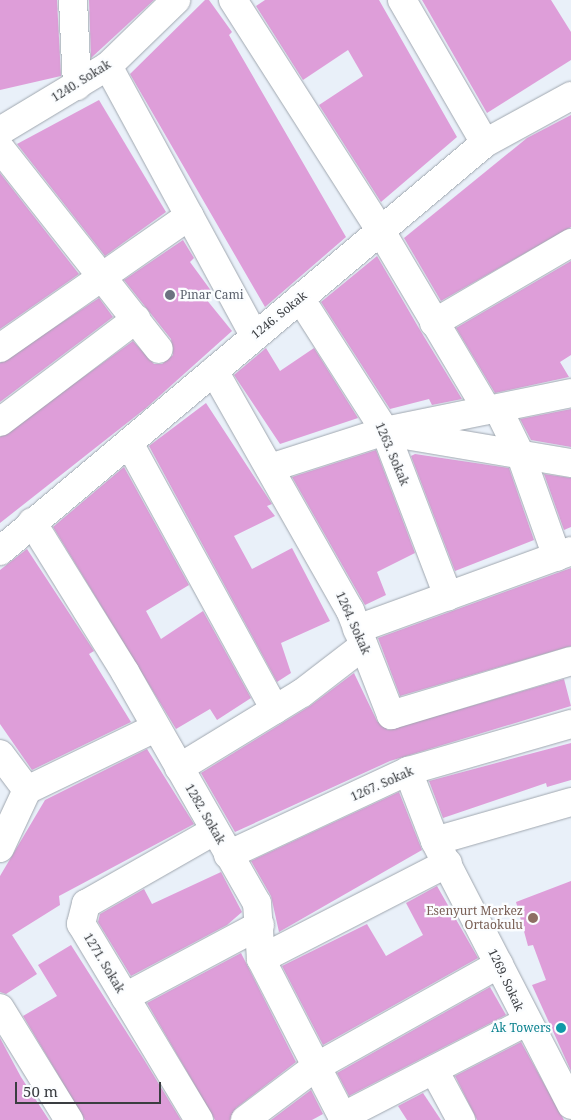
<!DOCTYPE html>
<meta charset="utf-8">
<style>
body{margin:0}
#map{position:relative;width:571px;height:1120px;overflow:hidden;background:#e9f0f9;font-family:"Noto Serif",serif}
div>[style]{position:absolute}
.building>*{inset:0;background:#de9ed9}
.roads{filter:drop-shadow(0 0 1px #a0a7af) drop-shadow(0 0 1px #a0a7af)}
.minor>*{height:28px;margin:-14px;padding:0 14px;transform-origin:14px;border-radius:14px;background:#fff}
.dots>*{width:14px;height:14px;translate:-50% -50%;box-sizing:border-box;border:2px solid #fbfdff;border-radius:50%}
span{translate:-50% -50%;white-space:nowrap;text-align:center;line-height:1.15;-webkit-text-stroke:4.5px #fbfdff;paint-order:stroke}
.street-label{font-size:12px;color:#3a3d41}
.worship-label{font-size:12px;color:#5b616d}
.left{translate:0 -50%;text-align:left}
.education-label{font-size:12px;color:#785e54}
.right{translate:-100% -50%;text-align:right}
.culture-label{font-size:12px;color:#0d838f}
.scale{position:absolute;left:15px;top:1082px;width:146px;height:22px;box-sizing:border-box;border:2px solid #3a3d41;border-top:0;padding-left:6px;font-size:15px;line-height:18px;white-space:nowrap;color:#3a3d41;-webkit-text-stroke:4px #fbfdff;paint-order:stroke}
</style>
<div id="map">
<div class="building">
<div style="clip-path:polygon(0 0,57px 0,61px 76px,0 90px)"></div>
<div style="clip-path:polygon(89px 0,154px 0,91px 58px)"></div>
<div style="clip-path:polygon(205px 0,209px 0,232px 32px,229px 35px,346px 237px,265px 307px,130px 74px)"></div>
<div style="clip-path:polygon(265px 0,379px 0,457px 137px,381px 202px,319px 105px,363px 76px,348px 50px,303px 80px,256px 6px)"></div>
<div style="clip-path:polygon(422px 0,551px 0,571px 32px,571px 60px,487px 113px)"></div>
<div style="clip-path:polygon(99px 100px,166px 212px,105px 256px,17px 144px)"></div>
<div style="clip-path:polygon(571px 115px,571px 227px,441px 301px,404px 238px,527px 138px)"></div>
<div style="clip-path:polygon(0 173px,79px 274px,0 329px)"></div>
<div style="clip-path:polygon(183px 240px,194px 258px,190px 262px,212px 292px,206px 299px,232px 331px,146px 408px,0 523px,0 437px,133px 341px,154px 364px,162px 364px,173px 355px,171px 339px,124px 280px)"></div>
<div style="clip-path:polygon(377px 256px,420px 330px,462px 399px,432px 405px,429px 399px,390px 409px,321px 302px)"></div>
<div style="clip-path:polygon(571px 261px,571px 355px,560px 362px,569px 377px,495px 393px,456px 328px)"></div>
<div style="clip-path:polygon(99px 298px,113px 317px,0 402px,0 363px)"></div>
<div style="clip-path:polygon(266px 348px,280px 371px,314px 348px,358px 418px,280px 444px,234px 375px)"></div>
<div style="clip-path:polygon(206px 403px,272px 504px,267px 506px,275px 516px,234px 536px,252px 569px,292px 548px,330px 621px,281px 643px,291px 673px,277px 682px,149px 446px)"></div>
<div style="clip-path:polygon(571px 409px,571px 447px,531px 440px,520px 419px)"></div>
<div style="clip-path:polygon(376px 450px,415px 553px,377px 572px,386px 595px,365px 605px,292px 477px)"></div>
<div style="clip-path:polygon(415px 454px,509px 468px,534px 540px,455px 571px,411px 456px)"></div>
<div style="clip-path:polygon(124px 467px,189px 585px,146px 611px,161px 639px,203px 611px,251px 698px,217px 720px,210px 709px,176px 729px,53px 527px)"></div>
<div style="clip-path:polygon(544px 474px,571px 478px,571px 527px,564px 530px)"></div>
<div style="clip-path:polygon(27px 549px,94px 651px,89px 654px,131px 722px,32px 770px,0 724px,0 570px)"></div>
<div style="clip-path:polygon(571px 568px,571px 646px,400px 696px,378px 638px)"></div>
<div style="clip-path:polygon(354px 673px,377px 721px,388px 730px,564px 679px,571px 706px,390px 761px,235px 832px,201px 773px,310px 706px)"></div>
<div style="clip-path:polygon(571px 743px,571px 780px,547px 787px,546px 783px,443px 818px,429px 781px)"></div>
<div style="clip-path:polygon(147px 749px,194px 824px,59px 896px,60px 905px,12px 935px,37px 974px,6px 994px,0 992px,0 876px,45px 800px)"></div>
<div style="clip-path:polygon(399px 792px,422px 850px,279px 932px,271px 896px,251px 861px)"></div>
<div style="clip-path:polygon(221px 872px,242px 912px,227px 925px,131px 976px,98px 922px,100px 914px,144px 889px,152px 904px)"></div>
<div style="clip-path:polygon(571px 881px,571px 1071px,532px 985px,546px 980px,533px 945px,528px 946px,516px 902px)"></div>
<div style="clip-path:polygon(437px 886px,478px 958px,323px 1045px,282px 966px,367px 924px,386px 956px,423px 935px,406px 903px)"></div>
<div style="clip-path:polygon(71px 945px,143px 1058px,181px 1120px,85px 1120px,23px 1016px,57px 996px,38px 965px)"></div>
<div style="clip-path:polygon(241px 953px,296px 1062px,236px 1108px,230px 1120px,215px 1120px,147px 1003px)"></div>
<div style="clip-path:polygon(490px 987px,506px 1015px,349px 1096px,337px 1073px)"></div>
<div style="clip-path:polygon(0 1038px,21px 1077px,49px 1120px,0 1120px)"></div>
<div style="clip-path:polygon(521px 1042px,564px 1120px,477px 1120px,455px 1076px)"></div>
<div style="clip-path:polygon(311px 1090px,323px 1114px,312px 1120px,271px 1120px)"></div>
<div style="clip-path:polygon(423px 1093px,441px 1120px,407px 1120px,398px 1106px)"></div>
</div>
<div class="roads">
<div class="minor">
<div style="left:73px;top:0;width:86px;rotate:87.3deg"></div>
<div style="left:233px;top:0;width:277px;rotate:57.4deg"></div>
<div style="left:382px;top:233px;width:206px;rotate:59.3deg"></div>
<div style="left:402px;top:0;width:165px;rotate:59.9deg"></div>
<div style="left:108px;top:66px;width:306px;rotate:61.5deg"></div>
<div style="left:0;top:131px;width:126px;rotate:-31deg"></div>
<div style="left:108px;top:66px;width:95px;rotate:-44.1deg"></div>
<div style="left:0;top:148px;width:256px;rotate:51.7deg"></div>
<div style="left:300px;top:298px;width:158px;rotate:57.4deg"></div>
<div style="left:385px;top:431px;width:177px;rotate:69.1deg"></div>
<div style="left:434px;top:323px;width:159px;rotate:-30.3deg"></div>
<div style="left:0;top:348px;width:231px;rotate:-34.9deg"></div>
<div style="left:214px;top:371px;width:275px;rotate:60.4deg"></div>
<div style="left:350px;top:610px;width:113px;rotate:68.7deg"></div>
<div style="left:391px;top:715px;width:188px;rotate:-16.7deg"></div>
<div style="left:498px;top:409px;width:52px;rotate:63.9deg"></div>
<div style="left:521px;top:456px;width:107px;rotate:70.4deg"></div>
<div style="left:0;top:422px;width:171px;rotate:-37.1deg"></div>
<div style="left:399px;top:434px;width:174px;rotate:9.6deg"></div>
<div style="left:129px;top:443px;width:304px;rotate:61.3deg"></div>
<div style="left:270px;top:468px;width:121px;rotate:-17.8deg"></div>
<div style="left:385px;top:431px;width:190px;rotate:-11.5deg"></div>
<div style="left:32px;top:522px;width:176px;rotate:58.2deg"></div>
<div style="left:125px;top:672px;width:266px;rotate:60.3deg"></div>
<div style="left:257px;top:903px;width:56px;rotate:85.9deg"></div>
<div style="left:261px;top:959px;width:181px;rotate:62.7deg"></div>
<div style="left:0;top:551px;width:634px;rotate:-40.07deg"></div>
<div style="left:485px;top:143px;width:98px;rotate:-28.7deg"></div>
<div style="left:357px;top:629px;width:228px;rotate:-20deg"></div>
<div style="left:0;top:754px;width:45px;rotate:53.1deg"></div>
<div style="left:27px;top:790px;width:64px;rotate:115deg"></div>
<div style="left:179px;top:768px;width:144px;rotate:-31.4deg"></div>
<div style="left:302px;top:693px;width:77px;rotate:-37.6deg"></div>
<div style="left:408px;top:771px;width:75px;rotate:68.9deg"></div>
<div style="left:435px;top:841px;width:297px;rotate:62.7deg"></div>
<div style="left:27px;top:790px;width:142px;rotate:-25.8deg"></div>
<div style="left:435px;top:841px;width:141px;rotate:-16deg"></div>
<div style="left:228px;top:855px;width:199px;rotate:-25deg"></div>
<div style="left:408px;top:771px;width:170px;rotate:-16.1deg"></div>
<div style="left:261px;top:959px;width:210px;rotate:-27.2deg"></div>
<div style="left:125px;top:997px;width:153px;rotate:-28.1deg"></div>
<div style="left:0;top:1008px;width:132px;rotate:58.4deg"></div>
<div style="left:434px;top:1070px;width:57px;rotate:61.6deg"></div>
<div style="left:342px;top:1117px;width:207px;rotate:-27.3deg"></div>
<div style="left:199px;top:1120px;width:229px;rotate:-121deg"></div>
<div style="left:81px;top:924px;width:21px;rotate:-76deg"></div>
<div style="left:86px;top:904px;width:147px;rotate:-29.7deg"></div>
<div style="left:245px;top:1120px;width:86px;rotate:-37deg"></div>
<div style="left:314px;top:1068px;width:212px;rotate:-29.3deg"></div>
</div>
</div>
<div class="dots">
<div style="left:170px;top:295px;background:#6b7280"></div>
<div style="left:533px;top:918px;background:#8d6e63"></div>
<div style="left:561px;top:1028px;background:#0f9aa8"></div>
</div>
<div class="street-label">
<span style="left:81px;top:81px;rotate:-32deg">1240. Sokak</span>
<span style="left:279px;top:315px;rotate:-39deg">1246. Sokak</span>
<span style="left:392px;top:454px;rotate:67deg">1263. Sokak</span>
<span style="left:353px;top:623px;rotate:66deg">1264. Sokak</span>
<span style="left:382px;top:784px;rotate:-24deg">1267. Sokak</span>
<span style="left:205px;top:814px;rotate:60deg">1282. Sokak</span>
<span style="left:104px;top:963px;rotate:59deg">1271. Sokak</span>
<span style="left:506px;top:980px;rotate:65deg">1269. Sokak</span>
</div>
<div class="worship-label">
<span class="left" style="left:180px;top:295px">Pınar Cami</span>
</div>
<div class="education-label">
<span class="right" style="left:523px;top:918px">Esenyurt Merkez<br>Ortaokulu</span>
</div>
<div class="culture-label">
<span class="right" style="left:551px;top:1028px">Ak Towers</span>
</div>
<div class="scale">50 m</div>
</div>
